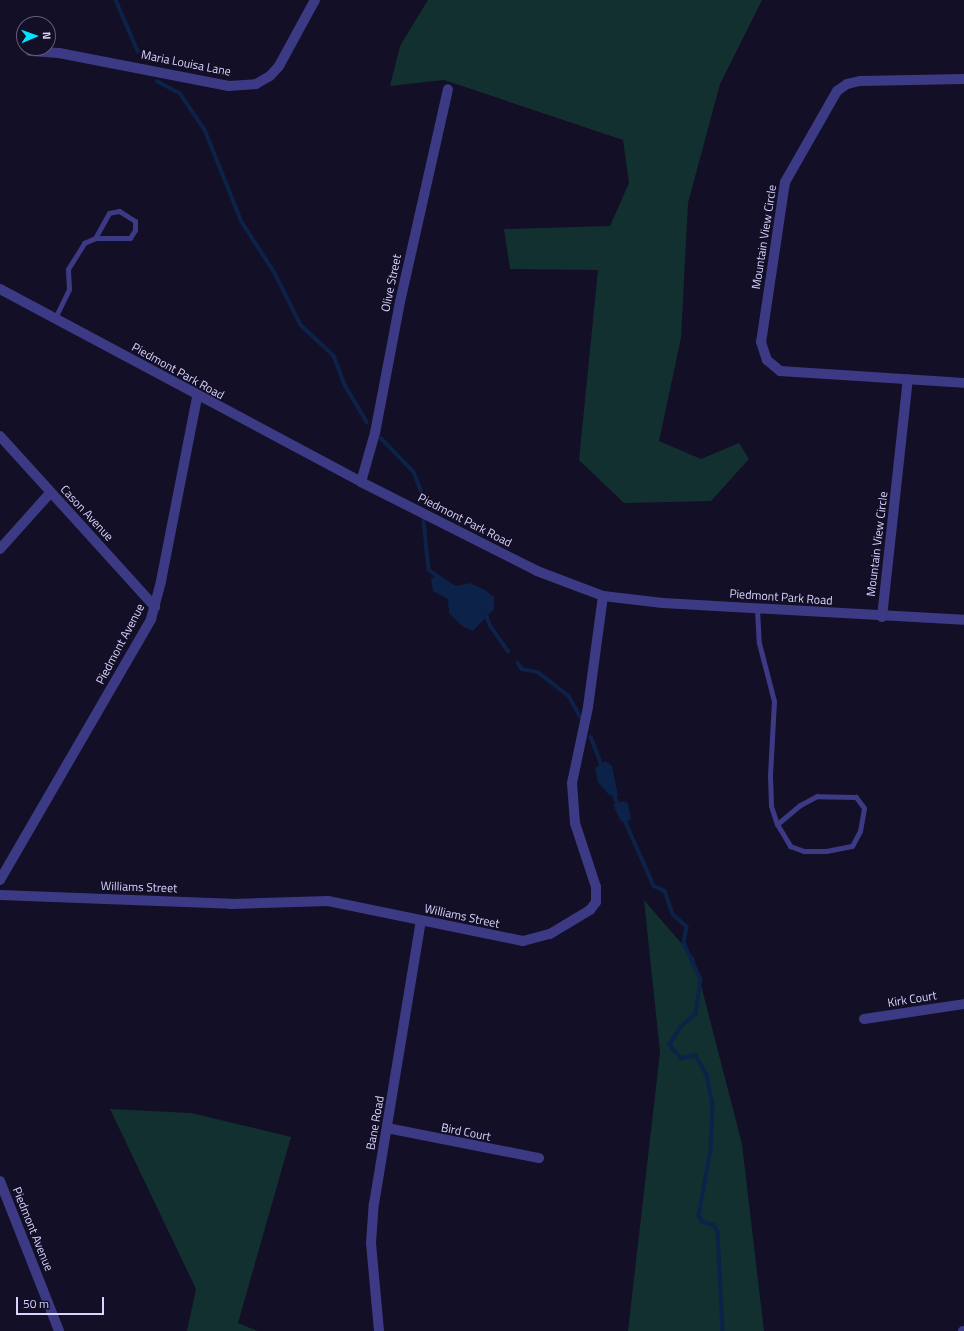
<!DOCTYPE html>
<style>
body{margin:0}
#map{position:relative;width:964px;height:1331px;overflow:hidden;background:#130f26;font-family:"Titillium Web",sans-serif}
div>[style]{position:absolute}
.green>*{inset:0;background:#12302f}
.water>*{inset:0;background:#0c2248}
.stream>*{height:3.5px;margin:-1.75px;padding:0 1.75px;transform-origin:1.75px;border-radius:1.75px;background:#0c2248}
.service>*{height:5px;margin:-2.5px;padding:0 2.5px;transform-origin:2.5px;border-radius:2.5px;background:#3d3a85}
.minor>*{height:10px;margin:-5px;padding:0 5px;transform-origin:5px;border-radius:5px;background:#3d3a85}
.tertiary>*{height:10px;margin:-5px;padding:0 5px;transform-origin:5px;border-radius:5px;background:#3d3a85}
span{translate:-50% -50%;white-space:nowrap;text-align:center;line-height:1.15;-webkit-text-stroke:3px #130f26;paint-order:stroke}
.street-label{font-size:12px;color:#d9d4ff}
.north{position:absolute;left:16px;top:16px;width:40px;height:40px;box-sizing:border-box;background:#130f26;border:1px solid #625e7d;border-radius:50%;rotate:88deg;font-size:11px;font-weight:700;line-height:16px;text-align:center;color:#d9d4ff}
.north::after{content:'';display:block;margin:auto;width:14px;height:18px;background:#00e5ff;clip-path:polygon(50% 0,100% 100%,50% 72%,0 100%)}
.scale{position:absolute;left:16px;top:1297px;width:88px;height:18px;box-sizing:border-box;border:2px solid #d9d4ff;border-top:0;padding-left:5px;font-size:12px;line-height:14px;white-space:nowrap;color:#d9d4ff;-webkit-text-stroke:3px #130f26;paint-order:stroke}
</style>
<div id="map">
<div class="green">
<div style="clip-path:polygon(428px 0,762px 0,720px 84px,688px 203px,681px 338px,659px 441px,701px 459px,739px 443px,749px 459px,711px 501px,624px 503px,579px 460px,598px 270px,510px 269px,504px 229px,610px 226px,629px 183px,623px 140px,444px 80px,390px 86px,400px 46px)"></div>
<div style="clip-path:polygon(644px 900px,694px 958px,742px 1144px,764px 1331px,628px 1331px,660px 1052px)"></div>
<div style="clip-path:polygon(110px 1109px,191px 1113px,291px 1137px,238px 1323px,257px 1331px,187px 1331px,196px 1289px)"></div>
</div>
<div class="water">
<div style="clip-path:polygon(436px 576px,456px 586px,470px 583px,485px 590px,494px 597px,494px 609px,473px 631px,462px 626px,449px 613px,448px 599px,433px 591px,431px 579px)"></div>
<div style="clip-path:polygon(605px 761px,612px 766px,618px 796px,609px 795px,598px 782px,595px 768px)"></div>
<div style="clip-path:polygon(622px 801px,628px 803px,631px 820px,621px 822px,613px 805px)"></div>
</div>
<div class="stream">
<div style="left:116px;top:0;width:56px;rotate:66.7deg"></div>
<div style="left:157px;top:81px;width:26px;rotate:28deg"></div>
<div style="left:180px;top:93px;width:45px;rotate:56deg"></div>
<div style="left:205px;top:130px;width:99px;rotate:68.1deg"></div>
<div style="left:242px;top:222px;width:61px;rotate:57.1deg"></div>
<div style="left:275px;top:273px;width:58px;rotate:63.4deg"></div>
<div style="left:301px;top:325px;width:45px;rotate:43.2deg"></div>
<div style="left:334px;top:356px;width:31px;rotate:69deg"></div>
<div style="left:345px;top:385px;width:43px;rotate:59.3deg"></div>
<div style="left:381px;top:438px;width:47px;rotate:45.9deg"></div>
<div style="left:414px;top:472px;width:25px;rotate:69deg"></div>
<div style="left:424px;top:521px;width:49px;rotate:84.2deg"></div>
<div style="left:429px;top:570px;width:28px;rotate:35deg"></div>
<div style="left:485px;top:611px;width:15px;rotate:70deg"></div>
<div style="left:490px;top:625px;width:32px;rotate:55deg"></div>
<div style="left:518px;top:663px;width:7px;rotate:56deg"></div>
<div style="left:522px;top:669px;width:16px;rotate:11deg"></div>
<div style="left:538px;top:672px;width:39px;rotate:38deg"></div>
<div style="left:569px;top:696px;width:23px;rotate:61deg"></div>
<div style="left:591px;top:737px;width:33px;rotate:69deg"></div>
<div style="left:613px;top:792px;width:15px;rotate:67deg"></div>
<div style="left:624px;top:818px;width:74px;rotate:66.2deg"></div>
<div style="left:654px;top:886px;width:12px;rotate:24deg"></div>
<div style="left:665px;top:891px;width:24px;rotate:71deg"></div>
<div style="left:673px;top:914px;width:19px;rotate:43deg"></div>
<div style="left:687px;top:927px;width:16px;rotate:101deg"></div>
<div style="left:684px;top:943px;width:40px;rotate:65deg"></div>
<div style="left:701px;top:979px;width:35px;rotate:98deg"></div>
<div style="left:696px;top:1014px;width:20px;rotate:139deg"></div>
<div style="left:681px;top:1027px;width:21px;rotate:121deg"></div>
<div style="left:670px;top:1045px;width:17px;rotate:50deg"></div>
<div style="left:681px;top:1058px;width:15px;rotate:-11deg"></div>
<div style="left:696px;top:1055px;width:24px;rotate:62deg"></div>
<div style="left:707px;top:1076px;width:30px;rotate:78deg"></div>
<div style="left:713px;top:1105px;width:45px;rotate:92.5deg"></div>
<div style="left:711px;top:1150px;width:67px;rotate:100.3deg"></div>
<div style="left:699px;top:1216px;width:7px;rotate:56deg"></div>
<div style="left:703px;top:1222px;width:11px;rotate:15deg"></div>
<div style="left:714px;top:1225px;width:8px;rotate:60deg"></div>
<div style="left:718px;top:1232px;width:99px;rotate:87.1deg"></div>
</div>
<div class="service">
<div style="left:55px;top:318px;width:32px;rotate:-64deg"></div>
<div style="left:69px;top:289px;width:20px;rotate:-93deg"></div>
<div style="left:68px;top:269px;width:31px;rotate:-58deg"></div>
<div style="left:84px;top:243px;width:12px;rotate:-24deg"></div>
<div style="left:95px;top:238px;width:35px"></div>
<div style="left:130px;top:238px;width:9px;rotate:-58deg"></div>
<div style="left:135px;top:230px;width:9px;rotate:-90deg"></div>
<div style="left:135px;top:221px;width:19px;rotate:-148deg"></div>
<div style="left:119px;top:211px;width:10px;rotate:169deg"></div>
<div style="left:109px;top:213px;width:29px;rotate:119deg"></div>
<div style="left:757px;top:609px;width:34px;rotate:87deg"></div>
<div style="left:759px;top:643px;width:60px;rotate:75.5deg"></div>
<div style="left:774px;top:701px;width:75px;rotate:93.1deg"></div>
<div style="left:770px;top:776px;width:30px;rotate:88deg"></div>
<div style="left:771px;top:806px;width:19px;rotate:72deg"></div>
<div style="left:777px;top:824px;width:26px;rotate:59deg"></div>
<div style="left:790px;top:846px;width:15px;rotate:20deg"></div>
<div style="left:804px;top:851px;width:22px"></div>
<div style="left:826px;top:851px;width:26px;rotate:-11deg"></div>
<div style="left:852px;top:846px;width:17px;rotate:-62deg"></div>
<div style="left:860px;top:831px;width:23px;rotate:-80deg"></div>
<div style="left:864px;top:808px;width:14px;rotate:-126deg"></div>
<div style="left:856px;top:797px;width:39px;rotate:-179deg"></div>
<div style="left:817px;top:796px;width:19px;rotate:152deg"></div>
<div style="left:800px;top:805px;width:30px;rotate:140deg"></div>
</div>
<div class="minor">
<div style="left:30px;top:51px;width:29px;rotate:4deg"></div>
<div style="left:59px;top:53px;width:173px;rotate:11deg"></div>
<div style="left:229px;top:86px;width:27px;rotate:-4deg"></div>
<div style="left:256px;top:84px;width:16px;rotate:-30deg"></div>
<div style="left:270px;top:76px;width:13px;rotate:-48deg"></div>
<div style="left:279px;top:66px;width:75px;rotate:-61.4deg"></div>
<div style="left:964px;top:79px;width:104px;rotate:178.9deg"></div>
<div style="left:860px;top:81px;width:13px;rotate:167deg"></div>
<div style="left:847px;top:84px;width:12px;rotate:145deg"></div>
<div style="left:837px;top:91px;width:105px;rotate:119.7deg"></div>
<div style="left:785px;top:182px;width:162px;rotate:98.5deg"></div>
<div style="left:761px;top:342px;width:19px;rotate:72deg"></div>
<div style="left:767px;top:360px;width:17px;rotate:40deg"></div>
<div style="left:780px;top:371px;width:184px;rotate:3.7deg"></div>
<div style="left:0;top:436px;width:231px;rotate:47.8deg"></div>
<div style="left:361px;top:482px;width:51px;rotate:-74.1deg"></div>
<div style="left:375px;top:433px;width:133px;rotate:-79.2deg"></div>
<div style="left:400px;top:302px;width:218px;rotate:-77.3deg"></div>
<div style="left:0;top:549px;width:76px;rotate:-48.2deg"></div>
<div style="left:882px;top:617px;width:239px;rotate:-83.8deg"></div>
<div style="left:0;top:880px;width:302px;rotate:-59.9deg"></div>
<div style="left:151px;top:619px;width:39px;rotate:-75deg"></div>
<div style="left:161px;top:581px;width:187px;rotate:-78.9deg"></div>
<div style="left:0;top:895px;width:231px;rotate:2.2deg"></div>
<div style="left:231px;top:904px;width:97px;rotate:-1.8deg"></div>
<div style="left:328px;top:901px;width:199px;rotate:11.6deg"></div>
<div style="left:523px;top:941px;width:28px;rotate:-15deg"></div>
<div style="left:550px;top:934px;width:47px;rotate:-31deg"></div>
<div style="left:590px;top:910px;width:10px;rotate:-53deg"></div>
<div style="left:596px;top:902px;width:15px;rotate:-90deg"></div>
<div style="left:596px;top:887px;width:67px;rotate:-108.2deg"></div>
<div style="left:575px;top:823px;width:40px;rotate:-94.3deg"></div>
<div style="left:572px;top:783px;width:78px;rotate:-78.1deg"></div>
<div style="left:588px;top:707px;width:112px;rotate:-82.3deg"></div>
<div style="left:864px;top:1019px;width:101px;rotate:-8.5deg"></div>
<div style="left:387px;top:1128px;width:155px;rotate:11.2deg"></div>
<div style="left:0;top:1181px;width:161px;rotate:68.5deg"></div>
<div style="left:379px;top:1331px;width:88px;rotate:-95.2deg"></div>
<div style="left:371px;top:1243px;width:39px;rotate:-86deg"></div>
<div style="left:374px;top:1204px;width:287px;rotate:-80.6deg"></div>
<div style="left:963px;top:1331px;width:1px"></div>
</div>
<div class="tertiary">
<div style="left:0;top:289px;width:409px;rotate:28.1deg"></div>
<div style="left:361px;top:482px;width:197px;rotate:26.8deg"></div>
<div style="left:537px;top:571px;width:71px;rotate:20.7deg"></div>
<div style="left:603px;top:596px;width:60px;rotate:6.7deg"></div>
<div style="left:663px;top:603px;width:301px;rotate:3.2deg"></div>
</div>
<div class="street-label">
<span style="left:186px;top:63px;rotate:11deg">Maria Louisa Lane</span>
<span style="left:764px;top:237px;rotate:-81deg">Mountain View Circle</span>
<span style="left:391px;top:283px;rotate:-78deg">Olive Street</span>
<span style="left:178px;top:371px;rotate:29deg">Piedmont Park Road</span>
<span style="left:87px;top:513px;rotate:47deg">Cason Avenue</span>
<span style="left:465px;top:520px;rotate:27deg">Piedmont Park Road</span>
<span style="left:877px;top:544px;rotate:-83deg">Mountain View Circle</span>
<span style="left:781px;top:597px;rotate:4deg">Piedmont Park Road</span>
<span style="left:120px;top:644px;rotate:-62deg">Piedmont Avenue</span>
<span style="left:139px;top:887px;rotate:2deg">Williams Street</span>
<span style="left:462px;top:916px;rotate:12deg">Williams Street</span>
<span style="left:912px;top:999px;rotate:-9deg">Kirk Court</span>
<span style="left:375px;top:1123px;rotate:-80deg">Bane Road</span>
<span style="left:466px;top:1132px;rotate:11deg">Bird Court</span>
<span style="left:33px;top:1229px;rotate:68deg">Piedmont Avenue</span>
</div>
<div class="north">N</div>
<div class="scale">50 m</div>
</div>
